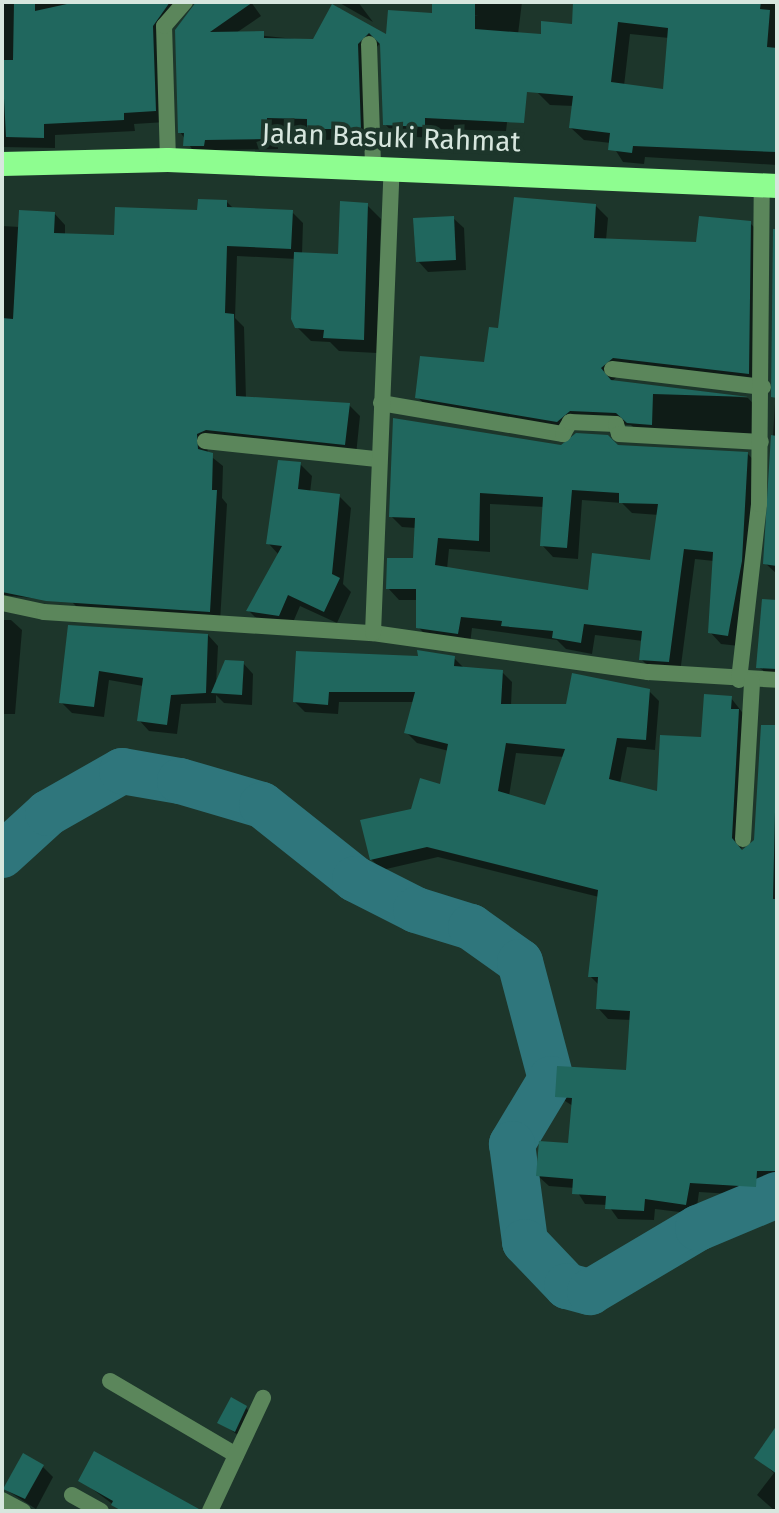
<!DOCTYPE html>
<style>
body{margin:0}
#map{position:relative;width:779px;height:1513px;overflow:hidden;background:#1d362b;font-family:"Fira Sans",sans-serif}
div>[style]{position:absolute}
.shadow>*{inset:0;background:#0007}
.river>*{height:46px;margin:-23px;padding:0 23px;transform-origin:23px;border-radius:23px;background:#2f767c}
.building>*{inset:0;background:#20675e}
.street>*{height:16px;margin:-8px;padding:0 8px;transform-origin:8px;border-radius:8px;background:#5b865b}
.highway>*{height:24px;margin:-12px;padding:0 12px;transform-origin:12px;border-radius:12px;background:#8efd90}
span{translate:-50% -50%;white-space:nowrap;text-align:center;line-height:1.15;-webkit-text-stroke:8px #1d362b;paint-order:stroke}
.street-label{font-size:28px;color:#d7e6de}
.frame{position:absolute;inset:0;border:4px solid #d7e6de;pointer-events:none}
</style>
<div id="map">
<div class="shadow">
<div style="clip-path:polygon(2px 2px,199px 2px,188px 6px,164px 37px,166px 122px,134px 124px,135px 131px,55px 135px,55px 148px,2px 147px)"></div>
<div style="clip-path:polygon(200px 2px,251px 2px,261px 16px,236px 33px,314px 41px,332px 7px,388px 37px,434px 15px,434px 2px,522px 2px,506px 131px,436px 129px,436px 138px,396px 136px,385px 124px,382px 41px,369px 56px,371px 139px,321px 140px,310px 129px,277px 129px,278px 149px,215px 150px,197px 156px,180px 132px)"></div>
<div style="clip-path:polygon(338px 2px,358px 2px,373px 22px)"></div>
<div style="clip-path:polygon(evenodd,575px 2px,777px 2px,777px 165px,645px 157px,644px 164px,623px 162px,611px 143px,584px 140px,571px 128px,574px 106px,550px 105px,537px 92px,574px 26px,575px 2px,630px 34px,669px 38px,665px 91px,624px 86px,630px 34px)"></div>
<div style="clip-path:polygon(227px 202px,234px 209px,292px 212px,303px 223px,302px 254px,340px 256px,367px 205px,381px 219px,377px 353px,339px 351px,330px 342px,311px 341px,297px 327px,296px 259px,237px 256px,235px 318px,244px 327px,246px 399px,349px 405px,360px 416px,356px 455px,207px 445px,208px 454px,223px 466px,222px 498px,227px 504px,220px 622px,83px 613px,72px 602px,2px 595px,2px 226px,20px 227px,54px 213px,65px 225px,65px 235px,116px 237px)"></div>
<div style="clip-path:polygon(596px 206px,608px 218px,606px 240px,698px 244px,750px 223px,762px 235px,761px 386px,626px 369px,611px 382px,748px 398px,760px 411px,760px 442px,642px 435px,631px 425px,582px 423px,570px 433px,430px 409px,417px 397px,486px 364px,500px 330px)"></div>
<div style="clip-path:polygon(453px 218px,464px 228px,466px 270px,428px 272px,418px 261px)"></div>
<div style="clip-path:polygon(777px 231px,777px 574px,765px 563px,776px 388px)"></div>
<div style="clip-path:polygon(evenodd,562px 447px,748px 454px,759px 466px,739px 646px,721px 644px,710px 632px,714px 561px,695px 559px,680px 673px,652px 670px,641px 659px,643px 641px,595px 635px,592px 654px,566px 649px,557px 640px,472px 628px,470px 644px,430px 639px,418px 627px,418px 600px,399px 600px,388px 588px,415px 560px,416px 528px,402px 527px,391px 516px,562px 447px,582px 500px,622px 503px,632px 513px,659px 515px,651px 563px,590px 593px,447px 569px,449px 549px,490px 552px,490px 504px,544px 507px,542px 545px,553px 557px,578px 559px,582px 500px)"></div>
<div style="clip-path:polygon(300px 464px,312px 476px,310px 493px,339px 496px,351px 508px,343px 584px,351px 592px,337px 623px,300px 606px,291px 627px,260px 622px,248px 610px,279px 555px,269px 544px)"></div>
<div style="clip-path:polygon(777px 592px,777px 680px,758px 667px)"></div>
<div style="clip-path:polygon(2px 620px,11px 620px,22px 630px,15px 714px,2px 714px)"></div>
<div style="clip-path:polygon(70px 627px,208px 635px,218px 646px,216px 685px,243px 663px,253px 674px,252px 705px,224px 703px,216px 695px,216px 703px,181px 704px,177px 734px,149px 731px,139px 720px,143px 686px,109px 680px,104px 717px,72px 713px,61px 702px)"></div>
<div style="clip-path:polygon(evenodd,298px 653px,454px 658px,464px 668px,502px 672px,512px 682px,511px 706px,568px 706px,649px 691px,659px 701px,655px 750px,627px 747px,620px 783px,659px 794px,731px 698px,749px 721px,741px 855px,756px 841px,762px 727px,777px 727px,777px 1181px,766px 1181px,765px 1196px,699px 1192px,696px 1214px,655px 1209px,654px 1220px,618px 1219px,608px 1205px,585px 1204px,575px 1188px,549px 1186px,538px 1176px,570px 1145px,573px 1106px,557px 1096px,628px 1073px,632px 1020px,608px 1019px,598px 1008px,599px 985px,590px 976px,599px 897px,438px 857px,382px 870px,371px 859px,413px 810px,441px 787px,449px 751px,417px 743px,407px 733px,414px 702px,339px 702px,338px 714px,305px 712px,295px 702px,298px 653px,516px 753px,564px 757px,546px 807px,509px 796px,516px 753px)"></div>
<div style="clip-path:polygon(246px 1408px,256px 1418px,246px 1441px,220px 1422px)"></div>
<div style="clip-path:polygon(777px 1448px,777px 1511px,775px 1511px,757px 1495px,774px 1473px,756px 1457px)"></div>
<div style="clip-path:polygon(43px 1467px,53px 1477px,36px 1509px,5px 1489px)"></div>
<div style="clip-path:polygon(80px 1480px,197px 1511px,122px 1511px)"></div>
</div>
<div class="river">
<div style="left:2px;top:855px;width:62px;rotate:-42.4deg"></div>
<div style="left:48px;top:813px;width:85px;rotate:-29.6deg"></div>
<div style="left:122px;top:771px;width:59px;rotate:9.8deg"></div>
<div style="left:180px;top:781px;width:85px;rotate:16.3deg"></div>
<div style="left:262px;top:805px;width:119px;rotate:38.5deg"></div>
<div style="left:355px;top:879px;width:68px;rotate:26.9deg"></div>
<div style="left:416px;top:910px;width:58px;rotate:17.2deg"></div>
<div style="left:471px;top:927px;width:60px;rotate:35.5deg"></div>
<div style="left:520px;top:962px;width:121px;rotate:75.2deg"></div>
<div style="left:551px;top:1079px;width:76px;rotate:121deg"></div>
<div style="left:512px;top:1144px;width:99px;rotate:82.4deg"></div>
<div style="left:525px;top:1242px;width:61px;rotate:46.3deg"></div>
<div style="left:567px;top:1286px;width:24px;rotate:15deg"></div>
<div style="left:590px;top:1292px;width:126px;rotate:-30.7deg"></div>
<div style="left:698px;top:1228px;width:86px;rotate:-22.7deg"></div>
</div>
<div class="building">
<div style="clip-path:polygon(14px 2px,35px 2px,35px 11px,76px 2px,170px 2px,153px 26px,156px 111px,124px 113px,124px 120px,44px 124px,44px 138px,6px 137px,2px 60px,13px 60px)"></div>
<div style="clip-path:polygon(evenodd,196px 2px,253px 2px,210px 32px,264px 31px,264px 38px,313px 39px,332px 4px,386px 34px,388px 10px,432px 13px,432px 2px,475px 2px,475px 29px,541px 34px,541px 21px,572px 24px,573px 2px,761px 2px,760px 9px,770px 10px,767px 47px,777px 48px,777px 152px,633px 146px,632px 153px,608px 150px,610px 133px,569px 128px,573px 96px,527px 92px,524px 123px,425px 118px,425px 127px,383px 125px,380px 44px,369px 33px,358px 44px,361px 129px,307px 129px,307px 119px,267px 118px,267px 139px,205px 140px,204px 146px,183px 146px,184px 133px,178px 133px,175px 30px,196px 2px,618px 22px,668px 28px,663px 89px,611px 82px,618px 22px)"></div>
<div style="clip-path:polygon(514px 197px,596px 204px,594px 238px,696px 242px,699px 216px,751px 221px,749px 374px,613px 358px,601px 368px,611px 380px,749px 397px,653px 394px,652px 425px,627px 423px,616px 413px,570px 411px,557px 422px,415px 398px,420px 356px,484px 362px,489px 327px,498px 328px)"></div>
<div style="clip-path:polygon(198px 199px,227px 200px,227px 207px,293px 210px,291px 249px,227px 246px,225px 313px,234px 314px,236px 396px,350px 403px,345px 445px,206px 430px,197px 434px,198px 449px,213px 453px,212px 490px,217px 490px,210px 612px,46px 601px,2px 592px,2px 318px,13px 319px,19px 210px,55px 212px,54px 233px,114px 235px,115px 207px,197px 210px)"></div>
<div style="clip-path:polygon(340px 201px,368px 203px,364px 340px,323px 338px,324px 330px,295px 328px,291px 319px,294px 252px,338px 254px)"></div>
<div style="clip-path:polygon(454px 216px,456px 260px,416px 262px,413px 218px)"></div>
<div style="clip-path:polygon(773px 229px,777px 229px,777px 398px,771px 397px)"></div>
<div style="clip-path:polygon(evenodd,393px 418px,561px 445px,576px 433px,608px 435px,618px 445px,748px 452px,742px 561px,728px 636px,708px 633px,713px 552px,684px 549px,669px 662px,639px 660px,642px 631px,584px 624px,581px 643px,552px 638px,553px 631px,501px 626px,502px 621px,461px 617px,458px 634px,416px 628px,416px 589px,386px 589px,387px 558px,413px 558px,415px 518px,389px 517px,393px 418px,572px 490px,619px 493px,619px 503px,658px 504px,650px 560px,592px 553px,588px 590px,435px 565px,438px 538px,479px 541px,480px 493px,543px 497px,540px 546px,567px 548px,572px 490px)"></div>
<div style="clip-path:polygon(771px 435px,777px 436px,777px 566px,763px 564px)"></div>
<div style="clip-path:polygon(278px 460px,301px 462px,298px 489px,340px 494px,332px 574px,340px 578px,324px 612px,288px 595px,279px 616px,246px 611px,282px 546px,266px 544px)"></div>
<div style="clip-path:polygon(762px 599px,777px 600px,777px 669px,756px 668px)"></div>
<div style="clip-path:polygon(68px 625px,208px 634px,206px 693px,171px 695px,167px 725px,137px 721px,143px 678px,99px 671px,94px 707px,59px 703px)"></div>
<div style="clip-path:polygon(evenodd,417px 650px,455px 656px,454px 666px,503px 670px,501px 704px,566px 704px,572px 673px,650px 689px,646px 740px,617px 738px,609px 779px,657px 791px,660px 735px,701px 737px,704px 694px,732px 696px,731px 709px,739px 709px,732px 838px,742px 850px,754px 840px,761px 725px,777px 725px,773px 899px,777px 899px,777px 1171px,757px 1171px,756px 1187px,690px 1183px,686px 1205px,645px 1199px,644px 1211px,605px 1209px,606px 1196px,572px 1194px,573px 1179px,536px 1176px,539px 1141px,568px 1143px,572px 1098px,555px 1097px,557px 1066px,626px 1070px,630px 1011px,596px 1009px,598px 977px,588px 977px,598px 890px,427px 847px,370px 860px,360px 820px,411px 809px,420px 778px,440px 784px,448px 744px,404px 733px,415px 692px,329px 692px,328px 705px,293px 702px,296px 651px,418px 656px,417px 650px,506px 743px,565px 749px,545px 805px,498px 791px,506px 743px)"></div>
<div style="clip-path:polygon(225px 660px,244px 661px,242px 695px,211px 693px)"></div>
<div style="clip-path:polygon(231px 1397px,247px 1406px,235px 1432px,217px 1423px)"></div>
<div style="clip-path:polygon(777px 1425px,777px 1474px,754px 1458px)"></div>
<div style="clip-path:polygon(94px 1451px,199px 1509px,199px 1511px,122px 1511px,111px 1505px,113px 1501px,78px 1481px)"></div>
<div style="clip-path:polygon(23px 1453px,44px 1465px,25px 1499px,3px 1489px)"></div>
</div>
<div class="street">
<div style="left:369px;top:44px;width:123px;rotate:88.1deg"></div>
<div style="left:168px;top:160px;width:134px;rotate:-91.7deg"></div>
<div style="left:164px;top:26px;width:32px;rotate:-49deg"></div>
<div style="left:612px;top:369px;width:152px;rotate:6.8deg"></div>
<div style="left:381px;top:403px;width:185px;rotate:9.7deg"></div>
<div style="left:563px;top:434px;width:14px;rotate:-60deg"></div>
<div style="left:570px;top:422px;width:46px;rotate:2.5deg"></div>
<div style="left:616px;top:424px;width:10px;rotate:73deg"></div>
<div style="left:619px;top:434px;width:142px;rotate:3.2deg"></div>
<div style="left:205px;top:441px;width:173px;rotate:6deg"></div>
<div style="left:2px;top:603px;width:43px;rotate:12.1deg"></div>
<div style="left:44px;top:612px;width:330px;rotate:3.7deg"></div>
<div style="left:373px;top:633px;width:278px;rotate:8.1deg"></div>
<div style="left:648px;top:672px;width:129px;rotate:3.5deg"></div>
<div style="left:373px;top:633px;width:466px;rotate:-87.7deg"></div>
<div style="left:739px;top:680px;width:177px;rotate:-83.5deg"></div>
<div style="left:759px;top:504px;width:319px;rotate:-89.5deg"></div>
<div style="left:743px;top:839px;width:158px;rotate:-86.7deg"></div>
<div style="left:110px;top:1381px;width:146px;rotate:30.4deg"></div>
<div style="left:72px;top:1495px;width:33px;rotate:29deg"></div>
<div style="left:2px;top:1500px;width:24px;rotate:28deg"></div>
<div style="left:210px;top:1511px;width:125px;rotate:-64.9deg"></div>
</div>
<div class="highway">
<div style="left:2px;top:164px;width:166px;rotate:-1.4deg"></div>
<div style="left:168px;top:160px;width:610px;rotate:2.44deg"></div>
</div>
<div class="street-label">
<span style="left:391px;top:138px;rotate:2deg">Jalan Basuki Rahmat</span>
</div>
<div class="frame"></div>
</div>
